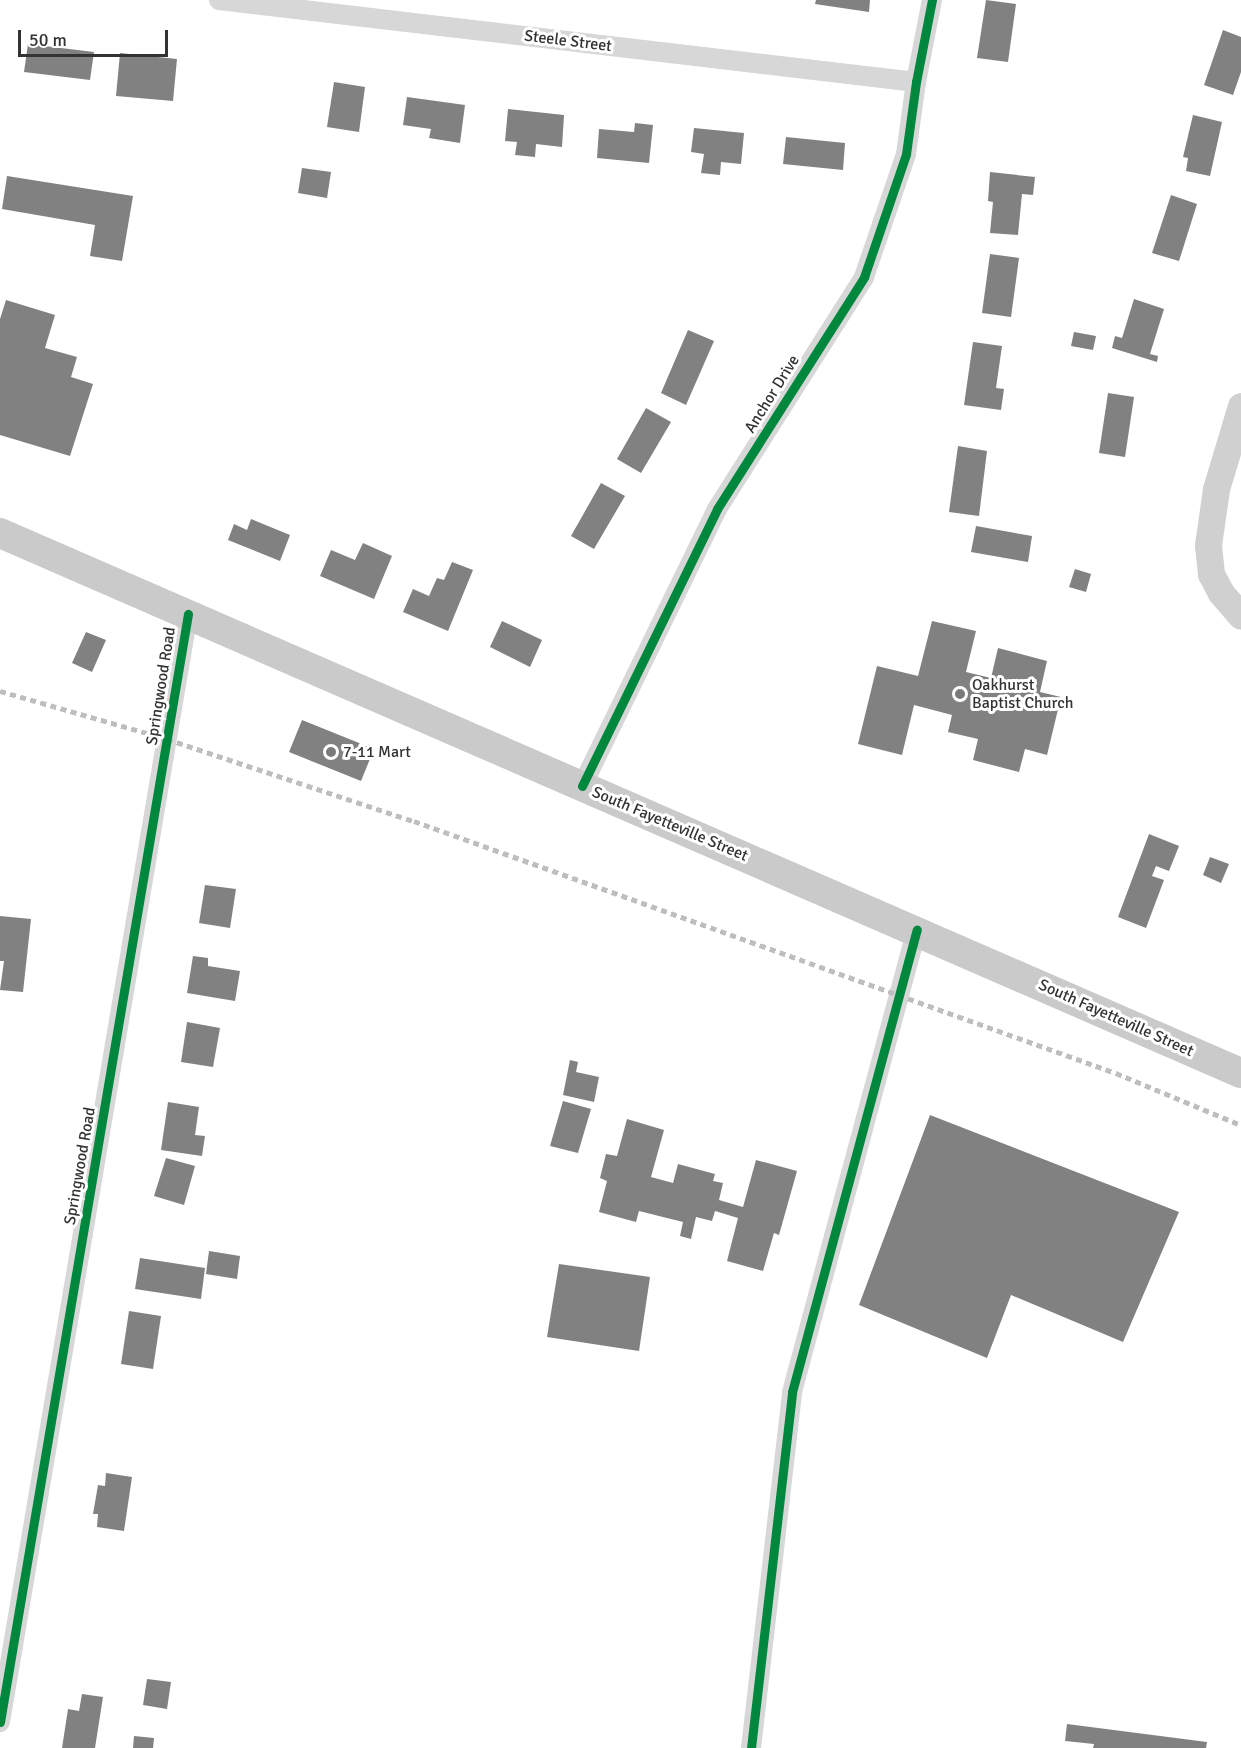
<!DOCTYPE html>
<style>
body{margin:0}
#map{position:relative;width:1241px;height:1748px;overflow:hidden;background:#fff;font-family:Signika,sans-serif}
div>[style]{position:absolute}
.building>*{inset:0;background:#818181}
.street>*{height:20px;margin:-10px;padding:0 10px;transform-origin:10px;border-radius:10px;background:#d7d7d7}
.secondary>*{height:27px;margin:-13.5px;padding:0 13.5px;transform-origin:13.5px;border-radius:13.5px;background:#d0d0d0}
.primary>*{height:30px;margin:-15px;padding:0 15px;transform-origin:15px;border-radius:15px;background:#cacaca}
.rail>*{height:4.5px;margin-top:-2.25px;transform-origin:0;background:repeating-linear-gradient(90deg,#bebebe 0 6px,transparent 0 10.5px)}
.cycleway>*{height:9px;margin:-4.5px;padding:0 4.5px;transform-origin:4.5px;border-radius:4.5px;background:#00873e}
.dots>*{width:16px;height:16px;translate:-50% -50%;box-sizing:border-box;border:3px solid #fff;border-radius:50%}
span{translate:-50% -50%;white-space:nowrap;text-align:center;line-height:1.15;-webkit-text-stroke:6px #fff;paint-order:stroke}
.street-label{font-size:16px;color:#333}
.poi-label{font-size:16px;color:#333}
.left{translate:0 -50%;text-align:left}
.scale{position:absolute;left:18px;top:30px;width:150px;height:27px;box-sizing:border-box;border:3px solid #333;border-top:0;padding-left:8px;font-size:18px;line-height:21px;white-space:nowrap;color:#333;-webkit-text-stroke:4px #fff;paint-order:stroke}
</style>
<div id="map">
<div class="building">
<div style="clip-path:polygon(816px 0,870px 0,869px 12px,815px 4px)"></div>
<div style="clip-path:polygon(986px 0,1016px 4px,1008px 62px,977px 58px)"></div>
<div style="clip-path:polygon(1223px 30px,1241px 37px,1241px 72px,1233px 95px,1204px 85px)"></div>
<div style="clip-path:polygon(28px 44px,94px 52px,90px 80px,24px 72px)"></div>
<div style="clip-path:polygon(120px 53px,177px 59px,173px 101px,116px 96px)"></div>
<div style="clip-path:polygon(334px 82px,365px 87px,359px 132px,327px 127px)"></div>
<div style="clip-path:polygon(407px 97px,465px 105px,460px 143px,429px 138px,431px 129px,403px 125px)"></div>
<div style="clip-path:polygon(508px 109px,564px 115px,562px 147px,536px 144px,535px 157px,515px 155px,517px 142px,505px 141px)"></div>
<div style="clip-path:polygon(1193px 115px,1222px 122px,1210px 176px,1186px 171px,1188px 158px,1183px 157px)"></div>
<div style="clip-path:polygon(635px 123px,653px 125px,649px 163px,597px 158px,599px 129px,634px 132px)"></div>
<div style="clip-path:polygon(694px 128px,744px 133px,741px 164px,721px 162px,720px 175px,701px 173px,704px 154px,691px 152px)"></div>
<div style="clip-path:polygon(786px 137px,845px 143px,843px 170px,783px 164px)"></div>
<div style="clip-path:polygon(302px 168px,331px 172px,327px 198px,298px 193px)"></div>
<div style="clip-path:polygon(990px 172px,1035px 177px,1033px 195px,1022px 194px,1018px 235px,990px 233px,993px 202px,988px 201px)"></div>
<div style="clip-path:polygon(7px 176px,133px 196px,122px 261px,90px 256px,95px 225px,2px 209px)"></div>
<div style="clip-path:polygon(1171px 195px,1197px 204px,1179px 261px,1152px 253px)"></div>
<div style="clip-path:polygon(990px 254px,1019px 258px,1011px 317px,982px 313px)"></div>
<div style="clip-path:polygon(1134px 299px,1164px 309px,1150px 354px,1158px 356px,1157px 362px,1112px 348px,1115px 336px,1122px 338px)"></div>
<div style="clip-path:polygon(6px 300px,55px 315px,45px 348px,77px 357px,71px 377px,93px 384px,70px 456px,0 435px,0 319px)"></div>
<div style="clip-path:polygon(688px 330px,714px 341px,686px 405px,661px 393px)"></div>
<div style="clip-path:polygon(1074px 332px,1096px 336px,1093px 350px,1071px 346px)"></div>
<div style="clip-path:polygon(973px 342px,1002px 346px,996px 388px,1004px 389px,1001px 410px,964px 405px)"></div>
<div style="clip-path:polygon(1108px 393px,1134px 397px,1125px 457px,1099px 453px)"></div>
<div style="clip-path:polygon(646px 408px,671px 422px,641px 473px,617px 459px)"></div>
<div style="clip-path:polygon(958px 446px,987px 451px,979px 516px,949px 512px)"></div>
<div style="clip-path:polygon(601px 483px,625px 496px,594px 549px,571px 536px)"></div>
<div style="clip-path:polygon(251px 519px,290px 535px,280px 561px,228px 540px,234px 524px,247px 530px)"></div>
<div style="clip-path:polygon(976px 526px,1032px 536px,1028px 562px,971px 552px)"></div>
<div style="clip-path:polygon(363px 543px,392px 556px,374px 599px,320px 576px,331px 550px,355px 560px)"></div>
<div style="clip-path:polygon(452px 562px,473px 570px,448px 631px,403px 612px,413px 589px,429px 596px,437px 578px,444px 580px)"></div>
<div style="clip-path:polygon(1075px 569px,1091px 574px,1086px 592px,1069px 587px)"></div>
<div style="clip-path:polygon(502px 621px,542px 640px,530px 667px,490px 647px)"></div>
<div style="clip-path:polygon(932px 621px,976px 631px,966px 672px,991px 678px,998px 648px,1047px 661px,1040px 692px,1061px 697px,1047px 755px,1025px 749px,1019px 772px,973px 760px,978px 739px,948px 732px,952px 715px,914px 705px,902px 755px,858px 744px,877px 666px,918px 676px)"></div>
<div style="clip-path:polygon(86px 632px,106px 640px,92px 672px,72px 663px)"></div>
<div style="clip-path:polygon(302px 720px,374px 749px,361px 781px,289px 752px)"></div>
<div style="clip-path:polygon(1149px 834px,1179px 846px,1169px 871px,1156px 866px,1152px 876px,1164px 880px,1146px 928px,1118px 917px)"></div>
<div style="clip-path:polygon(1210px 857px,1229px 864px,1221px 883px,1203px 875px)"></div>
<div style="clip-path:polygon(205px 885px,236px 889px,230px 928px,199px 923px)"></div>
<div style="clip-path:polygon(0 916px,31px 919px,23px 992px,0 990px,4px 961px,0 961px)"></div>
<div style="clip-path:polygon(193px 956px,208px 958px,208px 966px,240px 971px,235px 1001px,187px 993px)"></div>
<div style="clip-path:polygon(187px 1022px,220px 1028px,213px 1067px,181px 1062px)"></div>
<div style="clip-path:polygon(570px 1060px,578px 1062px,576px 1072px,599px 1077px,594px 1102px,563px 1095px)"></div>
<div style="clip-path:polygon(563px 1101px,591px 1109px,578px 1153px,550px 1146px)"></div>
<div style="clip-path:polygon(168px 1102px,199px 1107px,195px 1135px,205px 1136px,202px 1156px,161px 1150px)"></div>
<div style="clip-path:polygon(930px 1115px,1179px 1212px,1123px 1342px,1011px 1295px,987px 1358px,859px 1305px)"></div>
<div style="clip-path:polygon(627px 1119px,664px 1130px,651px 1177px,673px 1183px,678px 1164px,715px 1174px,713px 1181px,723px 1183px,719px 1200px,743px 1207px,756px 1160px,797px 1171px,779px 1235px,774px 1233px,763px 1271px,727px 1261px,738px 1218px,715px 1211px,712px 1221px,696px 1217px,691px 1239px,680px 1236px,683px 1222px,639px 1211px,636px 1222px,599px 1212px,607px 1181px,600px 1178px,606px 1154px,617px 1156px)"></div>
<div style="clip-path:polygon(166px 1158px,195px 1166px,184px 1205px,154px 1196px)"></div>
<div style="clip-path:polygon(209px 1251px,240px 1256px,237px 1279px,206px 1274px)"></div>
<div style="clip-path:polygon(140px 1258px,205px 1268px,201px 1299px,135px 1289px)"></div>
<div style="clip-path:polygon(559px 1264px,650px 1277px,639px 1351px,547px 1337px)"></div>
<div style="clip-path:polygon(129px 1311px,161px 1316px,153px 1369px,121px 1364px)"></div>
<div style="clip-path:polygon(106px 1473px,132px 1477px,124px 1531px,97px 1527px,98px 1514px,93px 1514px,98px 1485px,105px 1486px)"></div>
<div style="clip-path:polygon(147px 1679px,171px 1682px,167px 1709px,143px 1705px)"></div>
<div style="clip-path:polygon(82px 1694px,103px 1697px,95px 1748px,62px 1748px,68px 1709px,79px 1711px)"></div>
<div style="clip-path:polygon(1067px 1724px,1207px 1742px,1206px 1748px,1093px 1748px,1094px 1744px,1065px 1741px)"></div>
<div style="clip-path:polygon(134px 1736px,154px 1738px,153px 1748px,133px 1748px)"></div>
</div>
<div class="street">
<div style="left:219px;top:0;width:702px;rotate:6.71deg"></div>
<div style="left:582px;top:786px;width:308px;rotate:-64deg"></div>
<div style="left:717px;top:509px;width:275px;rotate:-57.6deg"></div>
<div style="left:864px;top:277px;width:130px;rotate:-71.1deg"></div>
<div style="left:906px;top:154px;width:73px;rotate:-82.1deg"></div>
<div style="left:916px;top:82px;width:84px;rotate:-79deg"></div>
<div style="left:0;top:1722px;width:1124px;rotate:-80.37deg"></div>
<div style="left:751px;top:1748px;width:358px;rotate:-83.4deg"></div>
<div style="left:792px;top:1392px;width:479px;rotate:-74.9deg"></div>
</div>
<div class="secondary">
<div style="left:1241px;top:406px;width:87px;rotate:106.8deg"></div>
<div style="left:1216px;top:489px;width:57px;rotate:98.1deg"></div>
<div style="left:1208px;top:545px;width:29px;rotate:84deg"></div>
<div style="left:1211px;top:574px;width:21px;rotate:62deg"></div>
<div style="left:1221px;top:593px;width:30px;rotate:49deg"></div>
</div>
<div class="primary">
<div style="left:0;top:533px;width:1353px;rotate:23.52deg"></div>
</div>
<div class="rail">
<div style="left:0;top:691px;width:174px;rotate:16deg"></div>
<div style="left:167px;top:739px;width:260px;rotate:18.4deg"></div>
<div style="left:414px;top:821px;width:746px;rotate:19.75deg"></div>
<div style="left:1116px;top:1073px;width:135px;rotate:22.6deg"></div>
</div>
<div class="cycleway">
<div style="left:582px;top:786px;width:308px;rotate:-64deg"></div>
<div style="left:717px;top:509px;width:275px;rotate:-57.6deg"></div>
<div style="left:864px;top:277px;width:130px;rotate:-71.1deg"></div>
<div style="left:906px;top:154px;width:73px;rotate:-82.1deg"></div>
<div style="left:916px;top:82px;width:84px;rotate:-79deg"></div>
<div style="left:0;top:1722px;width:1124px;rotate:-80.37deg"></div>
<div style="left:751px;top:1748px;width:358px;rotate:-83.4deg"></div>
<div style="left:792px;top:1392px;width:479px;rotate:-74.9deg"></div>
</div>
<div class="dots">
<div style="left:960px;top:694px;background:#7a7a7a"></div>
<div style="left:331px;top:752px;background:#7a7a7a"></div>
</div>
<div class="street-label">
<span style="left:568px;top:41px;rotate:7deg">Steele Street</span>
<span style="left:772px;top:394px;rotate:-58deg">Anchor Drive</span>
<span style="left:161px;top:686px;rotate:-81deg">Springwood Road</span>
<span style="left:670px;top:824px;rotate:23deg">South Fayetteville Street</span>
<span style="left:1116px;top:1018px;rotate:24deg">South Fayetteville Street</span>
<span style="left:80px;top:1166px;rotate:-80deg">Springwood Road</span>
</div>
<div class="poi-label">
<span class="left" style="left:972px;top:694px">Oakhurst<br>Baptist Church</span>
<span class="left" style="left:343px;top:752px">7-11 Mart</span>
</div>
<div class="scale">50 m</div>
</div>
